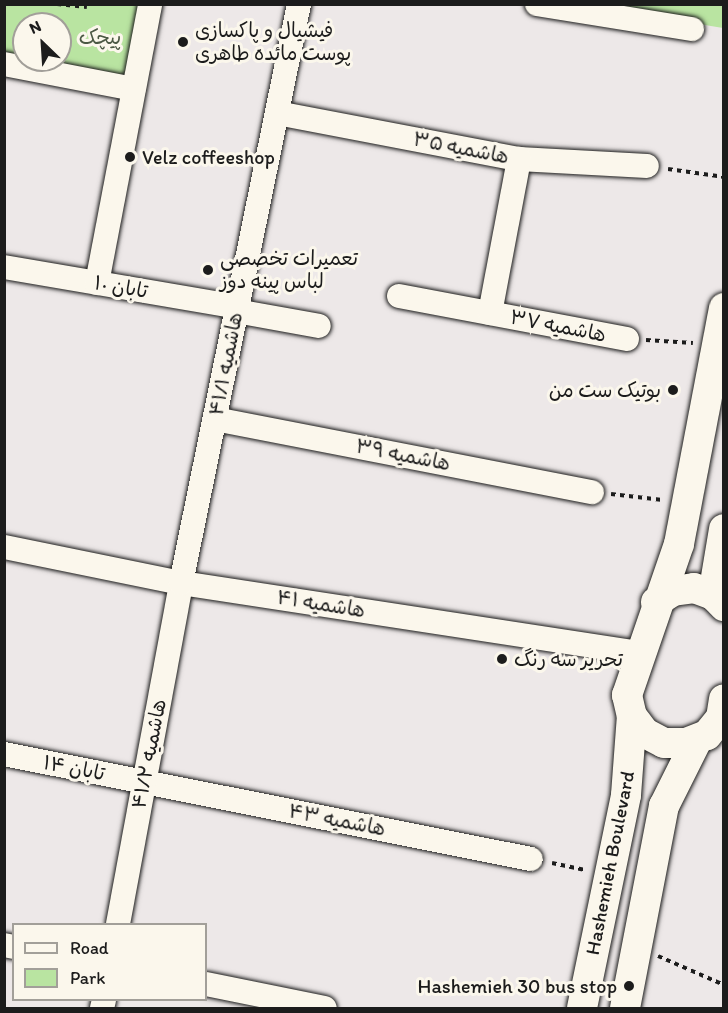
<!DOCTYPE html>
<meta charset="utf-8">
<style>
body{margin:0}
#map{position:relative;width:728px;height:1013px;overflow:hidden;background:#ede8e8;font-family:Itim,"Playpen Sans Arabic",sans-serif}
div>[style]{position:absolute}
.green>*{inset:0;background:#b9e4a1}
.path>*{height:4px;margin-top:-2px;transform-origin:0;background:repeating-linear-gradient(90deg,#1c1c1c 0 4.5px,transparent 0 9px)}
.roads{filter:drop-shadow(0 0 2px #1c1c1c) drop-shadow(0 0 2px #1c1c1c)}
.minor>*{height:24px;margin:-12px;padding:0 12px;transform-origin:12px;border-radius:12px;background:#fbf7ec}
.major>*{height:30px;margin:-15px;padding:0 15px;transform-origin:15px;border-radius:15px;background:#fbf7ec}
.dots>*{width:16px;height:16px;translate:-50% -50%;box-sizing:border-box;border:3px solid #fbf7ec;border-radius:50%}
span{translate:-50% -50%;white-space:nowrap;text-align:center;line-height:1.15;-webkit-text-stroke:6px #fbf7ec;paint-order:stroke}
.poi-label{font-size:20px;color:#1c1c1c}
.left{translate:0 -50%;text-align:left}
.right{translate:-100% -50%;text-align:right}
.park-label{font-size:20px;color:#4b5844}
.street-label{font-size:20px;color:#1c1c1c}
.frame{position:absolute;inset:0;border:6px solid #1c1c1c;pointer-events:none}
.legend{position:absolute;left:12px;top:923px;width:195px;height:78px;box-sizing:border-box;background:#fbf7ec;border:2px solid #a29f99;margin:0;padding:8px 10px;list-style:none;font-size:18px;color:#1c1c1c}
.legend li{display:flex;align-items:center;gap:12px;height:30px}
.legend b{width:30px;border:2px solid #a29f99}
.north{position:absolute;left:12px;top:12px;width:60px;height:60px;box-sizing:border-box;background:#fbf7ec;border:2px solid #a29f99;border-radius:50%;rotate:335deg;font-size:16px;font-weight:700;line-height:24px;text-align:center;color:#1c1c1c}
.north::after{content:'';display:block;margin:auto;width:21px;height:27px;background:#1c1c1c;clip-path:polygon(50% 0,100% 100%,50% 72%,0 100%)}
</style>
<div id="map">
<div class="green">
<div style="clip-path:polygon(4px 5px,138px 5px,129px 76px,45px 60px,60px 60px,60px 24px,24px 24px,24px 56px,5px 52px)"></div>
<div style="clip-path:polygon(584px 5px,723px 5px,723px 28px)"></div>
</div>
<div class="path">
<div style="left:57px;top:4px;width:30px;rotate:6deg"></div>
<div style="left:668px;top:169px;width:57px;rotate:8.1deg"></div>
<div style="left:646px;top:340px;width:47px;rotate:3.7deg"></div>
<div style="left:611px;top:494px;width:52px;rotate:6.6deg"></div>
<div style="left:552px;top:863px;width:35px;rotate:12deg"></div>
<div style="left:658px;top:956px;width:72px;rotate:23.7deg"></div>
</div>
<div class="roads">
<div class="minor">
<div style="left:537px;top:4px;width:157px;rotate:9.2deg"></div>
<div style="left:4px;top:64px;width:132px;rotate:10.9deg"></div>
<div style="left:277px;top:113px;width:246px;rotate:10.8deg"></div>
<div style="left:519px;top:159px;width:128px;rotate:3.1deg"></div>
<div style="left:4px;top:267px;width:236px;rotate:9.7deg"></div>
<div style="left:97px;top:283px;width:284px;rotate:-79.2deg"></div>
<div style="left:399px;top:296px;width:232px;rotate:10.7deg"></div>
<div style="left:236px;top:311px;width:84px;rotate:10.2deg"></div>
<div style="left:490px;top:313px;width:157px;rotate:-79.3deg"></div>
<div style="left:215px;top:419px;width:384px;rotate:11deg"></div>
<div style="left:4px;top:547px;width:181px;rotate:11.5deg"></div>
<div style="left:181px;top:583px;width:462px;rotate:8.7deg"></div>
<div style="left:4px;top:754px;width:537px;rotate:11.27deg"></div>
<div style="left:118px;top:924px;width:347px;rotate:-79.5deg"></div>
<div style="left:181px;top:583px;width:591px;rotate:-78.48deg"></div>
<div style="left:4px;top:945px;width:10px;rotate:11deg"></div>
<div style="left:206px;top:984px;width:121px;rotate:11.4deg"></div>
<div style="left:102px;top:1008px;width:8px;rotate:-76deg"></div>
</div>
<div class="major">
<div style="left:724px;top:308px;width:240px;rotate:100.8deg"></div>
<div style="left:679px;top:544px;width:160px;rotate:109deg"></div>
<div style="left:627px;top:695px;width:22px;rotate:77deg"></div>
<div style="left:632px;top:716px;width:21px;rotate:53deg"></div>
<div style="left:645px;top:733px;width:21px;rotate:28deg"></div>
<div style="left:664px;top:743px;width:22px"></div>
<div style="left:686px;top:743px;width:22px;rotate:-21deg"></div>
<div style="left:707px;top:735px;width:22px;rotate:-51deg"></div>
<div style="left:721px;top:718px;width:19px;rotate:-81deg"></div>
<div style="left:713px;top:595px;width:67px;rotate:-80.5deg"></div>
<div style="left:656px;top:602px;width:20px;rotate:-33deg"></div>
<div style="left:673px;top:591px;width:21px;rotate:-8deg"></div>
<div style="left:694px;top:588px;width:20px;rotate:20deg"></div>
<div style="left:713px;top:595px;width:16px;rotate:45deg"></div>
<div style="left:582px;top:1008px;width:217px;rotate:-78.3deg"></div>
<div style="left:626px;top:795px;width:79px;rotate:-85.7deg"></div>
<div style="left:625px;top:1008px;width:206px;rotate:-79.1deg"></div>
<div style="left:664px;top:806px;width:74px;rotate:-63.4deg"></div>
</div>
</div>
<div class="dots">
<div style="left:183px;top:42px;background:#1c1c1c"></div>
<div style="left:130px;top:157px;background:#1c1c1c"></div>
<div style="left:208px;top:270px;background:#1c1c1c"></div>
<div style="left:673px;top:390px;background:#1c1c1c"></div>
<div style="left:502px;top:659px;background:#1c1c1c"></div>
<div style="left:629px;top:986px;background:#1c1c1c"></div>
</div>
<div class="poi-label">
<span class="left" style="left:195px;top:42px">فیشیال و پاکسازی<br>پوست مائده طاهری</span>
<span class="left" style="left:142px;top:157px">Velz coffeeshop</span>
<span class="left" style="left:220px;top:270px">تعمیرات تخصصی<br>لباس پینه دوز</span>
<span class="right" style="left:661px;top:390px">بوتیک ست من</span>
<span class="left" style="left:514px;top:659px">تحریر سه رنگ</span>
<span class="right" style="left:617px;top:986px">Hashemieh 30 bus stop</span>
</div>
<div class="park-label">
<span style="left:100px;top:37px">پیچک</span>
</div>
<div class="street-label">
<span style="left:461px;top:148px;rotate:11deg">هاشمیه ۳۵</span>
<span style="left:121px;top:287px;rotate:10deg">تابان ۱۰</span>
<span style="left:558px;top:326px;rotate:11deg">هاشمیه ۳۷</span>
<span style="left:226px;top:364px;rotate:-79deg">هاشمیه ۴۱/۱</span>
<span style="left:403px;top:455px;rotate:11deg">هاشمیه ۳۹</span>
<span style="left:321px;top:604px;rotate:9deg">هاشمیه ۴۱</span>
<span style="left:149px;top:754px;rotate:-79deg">هاشمیه ۴۱/۲</span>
<span style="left:74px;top:768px;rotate:11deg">تابان ۱۴</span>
<span style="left:337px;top:820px;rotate:11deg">هاشمیه ۴۳</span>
<span style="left:610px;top:863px;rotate:-79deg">Hashemieh Boulevard</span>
</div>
<div class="frame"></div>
<ul class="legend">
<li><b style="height:8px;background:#fbf7ec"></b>Road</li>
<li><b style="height:16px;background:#b9e4a1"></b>Park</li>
</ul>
<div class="north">N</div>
</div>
